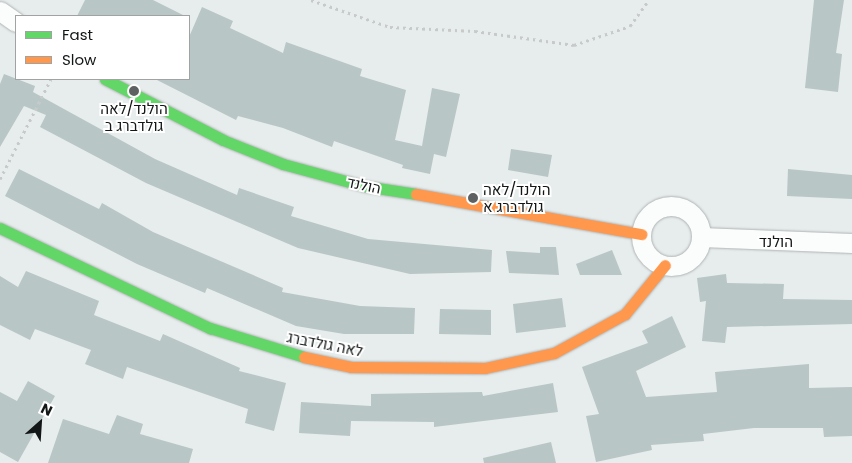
<!DOCTYPE html>
<meta charset="utf-8">
<style>
body{margin:0}
#map{position:relative;width:852px;height:463px;overflow:hidden;background:#e7ecec;font-family:Poppins,Heebo,sans-serif}
div>[style]{position:absolute}
.building>*{inset:0;background:#b9c6c6}
.path>*{height:3px;margin-top:-1.5px;transform-origin:0;background:repeating-linear-gradient(90deg,#c8caca 0 2.5px,transparent 0 6.5px)}
.roads{filter:drop-shadow(0 0 1px #b0b4b4) drop-shadow(0 0 1px #b0b4b4)}
.street>*{height:19px;margin:-9.5px;padding:0 9.5px;transform-origin:9.5px;border-radius:9.5px;background:#fbfcfc}
.street>.ring{margin:-9.5px;padding:0;box-sizing:content-box;background:none;border:19px solid #fbfcfc;border-radius:50%}
.fast>*{height:11px;margin:-5.5px;padding:0 5.5px;transform-origin:5.5px;border-radius:5.5px;background:#63d668}
.slow>*{height:11px;margin:-5.5px;padding:0 5.5px;transform-origin:5.5px;border-radius:5.5px;background:#ff974d}
.dots>*{width:14px;height:14px;translate:-50% -50%;box-sizing:border-box;border:2px solid #fff;border-radius:50%}
span{translate:-50% -50%;white-space:nowrap;text-align:center;line-height:1.15;-webkit-text-stroke:4px #fff;paint-order:stroke}
.poi-label{font-size:15px;color:#131616}
.left{translate:0 -50%;text-align:left}
.street-label{font-size:15px;color:#131616}
.legend{position:absolute;left:15px;top:15px;width:175px;height:65px;box-sizing:border-box;background:#fff;border:1px solid #a1a2a2;margin:0;padding:6px 9px;list-style:none;font-size:15px;color:#131616}
.legend li{display:flex;align-items:center;gap:10px;height:25px}
.legend b{width:25px;border:1px solid #a1a2a2}
.north{position:absolute;left:15px;top:398px;width:50px;height:50px;-webkit-text-stroke:4px #fff;paint-order:stroke;rotate:26deg;font-size:14px;font-weight:700;line-height:20px;text-align:center;color:#131616}
.north::after{content:'';display:block;margin:auto;width:18px;height:22px;background:#131616;clip-path:polygon(50% 0,100% 100%,50% 72%,0 100%)}
</style>
<div id="map">
<div class="building">
<div style="clip-path:polygon(85px 0,153px 0,185px 16px,77px 16px)"></div>
<div style="clip-path:polygon(814px 0,844px 0,836px 53px,842px 54px,838px 92px,805px 88px)"></div>
<div style="clip-path:polygon(202px 7px,233px 21px,230px 28px,283px 53px,286px 42px,362px 69px,360px 76px,406px 90px,395px 140px,422px 146px,432px 88px,460px 94px,446px 157px,434px 154px,430px 174px,402px 168px,403px 165px,334px 141px,332px 147px,283px 128px,238px 116px,236px 120px,155px 79px,189px 79px,189px 37px)"></div>
<div style="clip-path:polygon(4px 74px,35px 86px,33px 92px,155px 159px,237px 195px,239px 188px,294px 207px,291px 216px,368px 239px,492px 250px,491px 272px,410px 274px,298px 248px,146px 183px,40px 127px,46px 115px,24px 106px,0 147px,0 84px)"></div>
<div style="clip-path:polygon(511px 149px,552px 155px,548px 177px,508px 170px)"></div>
<div style="clip-path:polygon(19px 169px,99px 209px,102px 203px,153px 232px,283px 288px,282px 292px,360px 306px,415px 308px,414px 334px,344px 334px,296px 326px,207px 288px,205px 293px,137px 264px,5px 196px)"></div>
<div style="clip-path:polygon(788px 169px,852px 175px,852px 199px,787px 196px)"></div>
<div style="clip-path:polygon(540px 247px,556px 247px,559px 275px,509px 273px,506px 251px,540px 253px)"></div>
<div style="clip-path:polygon(612px 250px,622px 275px,580px 275px,576px 264px)"></div>
<div style="clip-path:polygon(26px 271px,99px 301px,94px 315px,160px 341px,163px 334px,240px 368px,239px 371px,286px 383px,274px 431px,245px 423px,248px 409px,127px 367px,123px 379px,85px 364px,91px 350px,35px 329px,30px 340px,0 325px,0 276px,18px 287px)"></div>
<div style="clip-path:polygon(726px 274px,727px 283px,784px 284px,783px 299px,852px 300px,852px 324px,727px 327px,725px 343px,702px 341px,706px 301px,700px 302px,697px 278px)"></div>
<div style="clip-path:polygon(562px 298px,566px 327px,516px 333px,513px 304px)"></div>
<div style="clip-path:polygon(440px 309px,491px 310px,491px 335px,439px 334px)"></div>
<div style="clip-path:polygon(672px 316px,686px 347px,636px 371px,646px 397px,717px 392px,715px 372px,809px 364px,809px 388px,852px 387px,852px 436px,824px 437px,823px 428px,754px 428px,703px 434px,704px 441px,651px 445px,652px 450px,596px 462px,586px 416px,599px 414px,582px 367px,648px 343px,642px 331px)"></div>
<div style="clip-path:polygon(28px 381px,55px 396px,18px 462px,0 452px,0 392px,17px 401px)"></div>
<div style="clip-path:polygon(553px 383px,558px 412px,434px 427px,434px 422px,351px 421px,350px 436px,299px 433px,301px 402px,371px 406px,371px 394px,482px 392px,483px 396px)"></div>
<div style="clip-path:polygon(117px 415px,143px 424px,140px 434px,193px 449px,189px 463px,48px 463px,63px 419px,109px 434px)"></div>
<div style="clip-path:polygon(551px 442px,556px 463px,484px 463px,483px 458px)"></div>
</div>
<div class="path">
<div style="left:311px;top:0;width:83px;rotate:18.9deg"></div>
<div style="left:390px;top:27px;width:85px;rotate:2.7deg"></div>
<div style="left:475px;top:31px;width:100px;rotate:8deg"></div>
<div style="left:574px;top:45px;width:59px;rotate:-18.7deg"></div>
<div style="left:630px;top:26px;width:32px;rotate:-54deg"></div>
<div style="left:0;top:179px;width:112px;rotate:-63deg"></div>
</div>
<div class="roads">
<div class="street">
<div style="left:0;top:11px;width:19px;rotate:35deg"></div>
<div class="ring" style="left:641px;top:206px;width:41px;height:41px"></div>
<div style="left:701px;top:237px;width:151px;rotate:2.3deg"></div>
</div>
<div class="fast">
<div style="left:105px;top:79px;width:133px;rotate:27.3deg"></div>
<div style="left:223px;top:140px;width:65px;rotate:21.8deg"></div>
<div style="left:283px;top:164px;width:84px;rotate:15.2deg"></div>
<div style="left:364px;top:186px;width:53px;rotate:8.7deg"></div>
<div style="left:0;top:228px;width:233px;rotate:25.5deg"></div>
<div style="left:210px;top:328px;width:98px;rotate:17.1deg"></div>
</div>
<div class="slow">
<div style="left:416px;top:194px;width:229px;rotate:10.1deg"></div>
<div style="left:304px;top:357px;width:48px;rotate:12deg"></div>
<div style="left:351px;top:367px;width:134px;rotate:0.4deg"></div>
<div style="left:485px;top:368px;width:71px;rotate:-12.3deg"></div>
<div style="left:554px;top:353px;width:81px;rotate:-28.8deg"></div>
<div style="left:625px;top:314px;width:63px;rotate:-50.8deg"></div>
</div>
</div>
<div class="dots">
<div style="left:134px;top:91px;background:#5d6161"></div>
<div style="left:473px;top:198px;background:#5d6161"></div>
</div>
<div class="poi-label">
<span style="left:134px;top:117px">הולנד/לאה<br>גולדברג ב</span>
<span class="left" style="left:483px;top:198px">הולנד/לאה<br>גולדברג א</span>
</div>
<div class="street-label">
<span style="left:364px;top:185px;rotate:12deg">הולנד</span>
<span style="left:776px;top:242px">הולנד</span>
<span style="left:325px;top:344px;rotate:11deg">לאה גולדברג</span>
</div>
<ul class="legend">
<li><b style="height:6px;background:#63d668"></b>Fast</li>
<li><b style="height:6px;background:#ff974d"></b>Slow</li>
</ul>
<div class="north">N</div>
</div>
